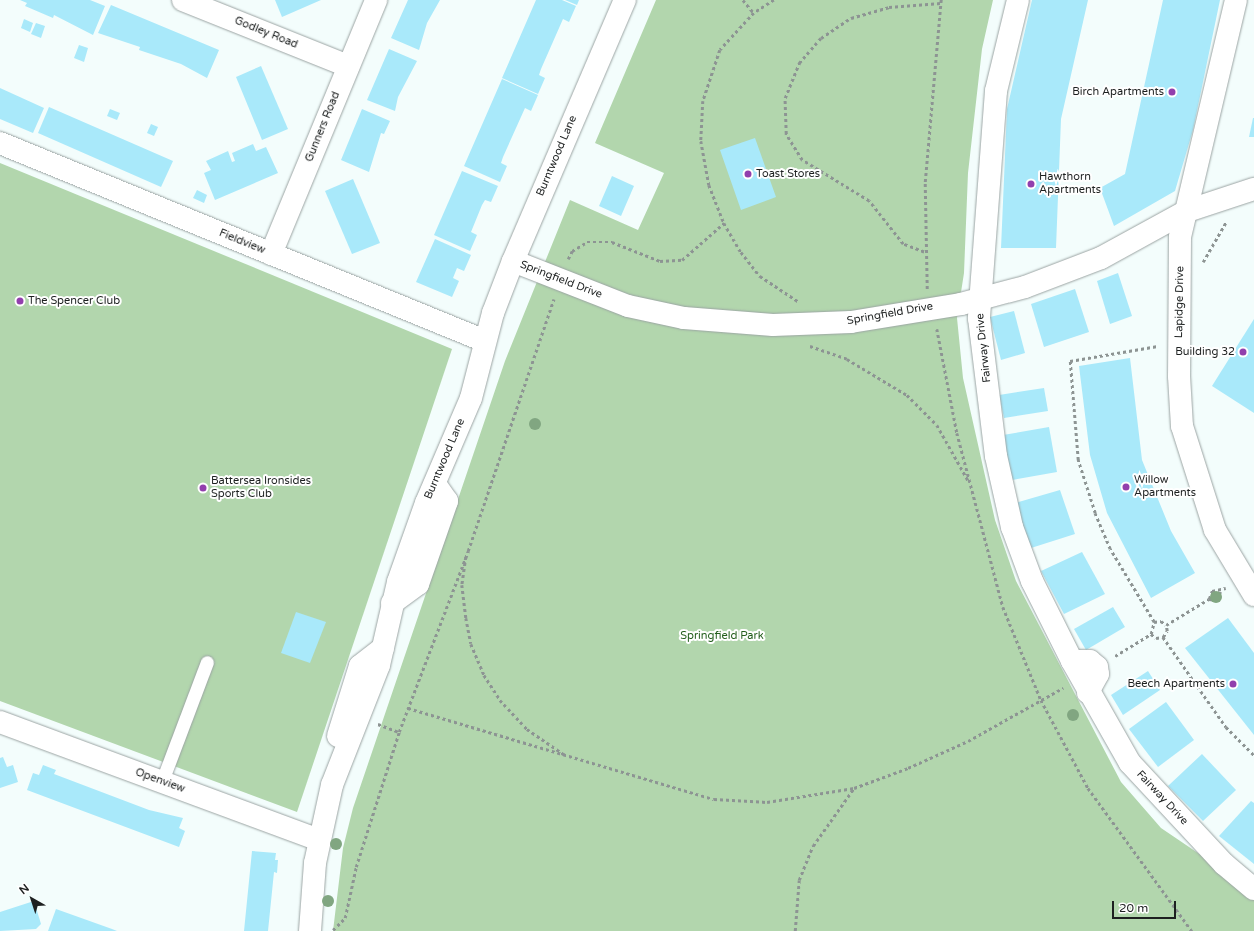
<!DOCTYPE html>
<style>
body{margin:0}
#map{position:relative;width:1254px;height:931px;overflow:hidden;background:#f3fdfc;font-family:"Varela Round",sans-serif}
div>[style]{position:absolute}
.green>*{inset:0;background:#b2d6ad}
.building>*{inset:0;background:#a9e9fa}
.path>*{height:2.5px;margin-top:-1.25px;transform-origin:0;background:repeating-linear-gradient(90deg,#8d9493 0 3px,transparent 0 6px)}
.roads{filter:drop-shadow(0 0 1px #9ba4a3) drop-shadow(0 0 1px #9ba4a3)}
.service>*{height:13px;margin:-6.5px;padding:0 6.5px;transform-origin:6.5px;border-radius:6.5px;background:#fff}
.minor>*{height:22px;margin:-11px;padding:0 11px;transform-origin:11px;border-radius:11px;background:#fff}
.secondary>*{height:22px;margin:-11px;padding:0 11px;transform-origin:11px;border-radius:11px;background:#fff}
.trees>*{width:12px;height:12px;margin:-6px;border-radius:50%;background:#81a681}
.dots>*{width:11px;height:11px;translate:-50% -50%;box-sizing:border-box;border:2px solid #fff;border-radius:50%}
span{translate:-50% -50%;white-space:nowrap;text-align:center;line-height:1.15;-webkit-text-stroke:4px #fff;paint-order:stroke}
.street-label{font-size:11px;color:#1d2020}
.poi-label{font-size:11px;color:#1d2020}
.right{translate:-100% -50%;text-align:right}
.left{translate:0 -50%;text-align:left}
.park-label{font-size:11px;color:#235e1c}
.north{position:absolute;left:12px;top:879px;width:40px;height:40px;-webkit-text-stroke:3px #fff;paint-order:stroke;rotate:321deg;font-size:11px;font-weight:700;line-height:16px;text-align:center;color:#1d2020}
.north::after{content:'';display:block;margin:auto;width:14px;height:18px;background:#1d2020;clip-path:polygon(50% 0,100% 100%,50% 72%,0 100%)}
.scale{position:absolute;left:1112px;top:901px;width:64px;height:18px;box-sizing:border-box;border:2px solid #1d2020;border-top:0;padding-left:5px;font-size:12px;line-height:14px;white-space:nowrap;color:#1d2020;-webkit-text-stroke:3px #fff;paint-order:stroke}
</style>
<div id="map">
<div class="green">
<div style="clip-path:polygon(656px 0,993px 0,982px 49px,968px 173px,964px 273px,957px 318px,963px 378px,995px 520px,1016px 581px,1121px 782px,1161px 828px,1254px 891px,1254px 931px,333px 931px,343px 848px,353px 808px,505px 361px,570px 200px,638px 230px,664px 173px,595px 143px)"></div>
<div style="clip-path:polygon(0 163px,452px 349px,297px 812px,0 701px)"></div>
</div>
<div class="building">
<div style="clip-path:polygon(20px 0,90px 0,105px 6px,93px 35px,54px 15px,53px 18px,25px 6px,27px 3px)"></div>
<div style="clip-path:polygon(275px 0,321px 0,282px 17px)"></div>
<div style="clip-path:polygon(408px 0,440px 0,427px 23px,419px 50px,391px 38px)"></div>
<div style="clip-path:polygon(536px 0,562px 0,576px 6px,569px 22px,563px 19px,541px 69px,539px 75px,545px 78px,538px 94px,502px 78px)"></div>
<div style="clip-path:polygon(565px 0,579px 0,577px 5px)"></div>
<div style="clip-path:polygon(1032px 0,1088px 0,1061px 119px,1056px 248px,1001px 248px,1007px 109px)"></div>
<div style="clip-path:polygon(1163px 0,1220px 0,1193px 130px,1175px 191px,1114px 226px,1100px 188px,1125px 174px)"></div>
<div style="clip-path:polygon(111px 5px,219px 50px,207px 78px,181px 64px,139px 50px,140px 47px,98px 33px)"></div>
<div style="clip-path:polygon(24px 19px,33px 23px,30px 32px,21px 28px)"></div>
<div style="clip-path:polygon(36px 23px,45px 26px,41px 38px,31px 34px)"></div>
<div style="clip-path:polygon(79px 45px,88px 48px,84px 62px,74px 58px)"></div>
<div style="clip-path:polygon(389px 49px,417px 61px,398px 97px,395px 111px,367px 100px)"></div>
<div style="clip-path:polygon(261px 66px,288px 129px,262px 140px,236px 77px)"></div>
<div style="clip-path:polygon(502px 79px,538px 95px,531px 111px,525px 108px,503px 157px,501px 163px,507px 166px,500px 182px,464px 166px)"></div>
<div style="clip-path:polygon(0 88px,44px 108px,33px 133px,0 119px)"></div>
<div style="clip-path:polygon(49px 107px,173px 161px,161px 187px,38px 133px)"></div>
<div style="clip-path:polygon(110px 109px,120px 113px,117px 120px,107px 116px)"></div>
<div style="clip-path:polygon(362px 109px,390px 121px,384px 134px,381px 133px,369px 172px,341px 160px)"></div>
<div style="clip-path:polygon(1253px 118px,1254px 118px,1254px 137px,1249px 137px)"></div>
<div style="clip-path:polygon(151px 124px,158px 127px,154px 136px,147px 133px)"></div>
<div style="clip-path:polygon(755px 138px,776px 197px,741px 210px,720px 150px)"></div>
<div style="clip-path:polygon(253px 144px,256px 151px,266px 147px,278px 173px,215px 200px,204px 173px,211px 170px,206px 161px,228px 151px,232px 162px,235px 161px,232px 153px)"></div>
<div style="clip-path:polygon(462px 171px,498px 186px,491px 202px,485px 200px,482px 205px,471px 232px,477px 235px,470px 251px,434px 235px)"></div>
<div style="clip-path:polygon(612px 176px,634px 186px,621px 216px,599px 206px)"></div>
<div style="clip-path:polygon(353px 179px,380px 243px,352px 254px,325px 191px)"></div>
<div style="clip-path:polygon(197px 190px,207px 195px,204px 203px,193px 198px)"></div>
<div style="clip-path:polygon(435px 239px,471px 255px,464px 271px,457px 268px,453px 278px,459px 281px,452px 297px,416px 282px)"></div>
<div style="clip-path:polygon(1118px 273px,1132px 316px,1110px 324px,1097px 281px)"></div>
<div style="clip-path:polygon(1075px 289px,1089px 332px,1044px 347px,1031px 304px)"></div>
<div style="clip-path:polygon(1014px 311px,1025px 353px,1001px 360px,990px 317px)"></div>
<div style="clip-path:polygon(1254px 319px,1254px 413px,1212px 386px)"></div>
<div style="clip-path:polygon(1130px 358px,1142px 460px,1171px 531px,1195px 573px,1151px 598px,1107px 513px,1090px 455px,1079px 366px)"></div>
<div style="clip-path:polygon(1044px 388px,1048px 411px,1004px 418px,999px 395px)"></div>
<div style="clip-path:polygon(1049px 427px,1057px 472px,1012px 480px,1003px 435px)"></div>
<div style="clip-path:polygon(1060px 490px,1075px 534px,1031px 548px,1015px 503px)"></div>
<div style="clip-path:polygon(1082px 552px,1105px 594px,1064px 614px,1041px 571px)"></div>
<div style="clip-path:polygon(1113px 607px,1125px 627px,1086px 650px,1074px 629px)"></div>
<div style="clip-path:polygon(296px 612px,326px 622px,310px 663px,281px 653px)"></div>
<div style="clip-path:polygon(1228px 618px,1254px 653px,1254px 735px,1185px 648px)"></div>
<div style="clip-path:polygon(1148px 671px,1160px 690px,1123px 715px,1111px 695px)"></div>
<div style="clip-path:polygon(1166px 702px,1194px 740px,1158px 767px,1129px 729px)"></div>
<div style="clip-path:polygon(1202px 754px,1236px 790px,1203px 821px,1168px 786px)"></div>
<div style="clip-path:polygon(3px 757px,7px 767px,13px 765px,18px 782px,0 788px,0 758px)"></div>
<div style="clip-path:polygon(43px 765px,56px 770px,54px 774px,149px 810px,183px 818px,179px 828px,185px 831px,179px 847px,27px 790px,33px 773px,39px 775px)"></div>
<div style="clip-path:polygon(1251px 801px,1254px 803px,1254px 864px,1219px 836px)"></div>
<div style="clip-path:polygon(252px 851px,276px 853px,275px 860px,278px 860px,277px 873px,274px 872px,268px 931px,244px 931px)"></div>
<div style="clip-path:polygon(34px 901px,41px 924px,36px 929px,0 931px,0 912px)"></div>
<div style="clip-path:polygon(56px 909px,112px 929px,117px 931px,48px 931px)"></div>
</div>
<div class="path">
<div style="left:743px;top:0;width:17px;rotate:50deg"></div>
<div style="left:774px;top:0;width:24px;rotate:147deg"></div>
<div style="left:754px;top:13px;width:50px;rotate:132.6deg"></div>
<div style="left:720px;top:50px;width:54px;rotate:108.4deg"></div>
<div style="left:703px;top:101px;width:40px;rotate:92.9deg"></div>
<div style="left:701px;top:141px;width:45px;rotate:79.7deg"></div>
<div style="left:709px;top:185px;width:41px;rotate:68.5deg"></div>
<div style="left:724px;top:223px;width:34px;rotate:60deg"></div>
<div style="left:741px;top:252px;width:31px;rotate:52deg"></div>
<div style="left:760px;top:276px;width:47px;rotate:33.7deg"></div>
<div style="left:924px;top:252px;width:22px;rotate:-159deg"></div>
<div style="left:903px;top:244px;width:55px;rotate:-128.3deg"></div>
<div style="left:869px;top:201px;width:79px;rotate:-148.5deg"></div>
<div style="left:802px;top:160px;width:31px;rotate:-122deg"></div>
<div style="left:786px;top:134px;width:36px;rotate:-92deg"></div>
<div style="left:785px;top:98px;width:38px;rotate:-68deg"></div>
<div style="left:799px;top:63px;width:33px;rotate:-49deg"></div>
<div style="left:821px;top:38px;width:36px;rotate:-34deg"></div>
<div style="left:851px;top:18px;width:40px;rotate:-16deg"></div>
<div style="left:889px;top:7px;width:52px;rotate:-4.4deg"></div>
<div style="left:568px;top:259px;width:9px;rotate:-63deg"></div>
<div style="left:572px;top:251px;width:17px;rotate:-31deg"></div>
<div style="left:587px;top:242px;width:25px"></div>
<div style="left:612px;top:242px;width:52px;rotate:21.6deg"></div>
<div style="left:660px;top:261px;width:22px;rotate:-3deg"></div>
<div style="left:682px;top:260px;width:56px;rotate:-41.4deg"></div>
<div style="left:1203px;top:262px;width:46px;rotate:-60.1deg"></div>
<div style="left:927px;top:289px;width:107px;rotate:-91.1deg"></div>
<div style="left:925px;top:182px;width:183px;rotate:-85deg"></div>
<div style="left:937px;top:329px;width:106px;rotate:79.1deg"></div>
<div style="left:957px;top:433px;width:180px;rotate:75.2deg"></div>
<div style="left:1003px;top:607px;width:100px;rotate:67.8deg"></div>
<div style="left:1041px;top:700px;width:100px;rotate:61.9deg"></div>
<div style="left:1088px;top:788px;width:177px;rotate:54deg"></div>
<div style="left:810px;top:346px;width:39px;rotate:19deg"></div>
<div style="left:847px;top:359px;width:70px;rotate:31deg"></div>
<div style="left:907px;top:395px;width:42px;rotate:45deg"></div>
<div style="left:937px;top:425px;width:65px;rotate:60.7deg"></div>
<div style="left:466px;top:557px;width:28px;rotate:98deg"></div>
<div style="left:462px;top:585px;width:33px;rotate:83deg"></div>
<div style="left:466px;top:618px;width:26px;rotate:79deg"></div>
<div style="left:471px;top:644px;width:34px;rotate:67deg"></div>
<div style="left:484px;top:675px;width:30px;rotate:57deg"></div>
<div style="left:500px;top:700px;width:40px;rotate:47deg"></div>
<div style="left:527px;top:729px;width:46px;rotate:34.4deg"></div>
<div style="left:1209px;top:599px;width:8px;rotate:7deg"></div>
<div style="left:1217px;top:600px;width:9px;rotate:-69deg"></div>
<div style="left:1154px;top:622px;width:85px;rotate:-121.1deg"></div>
<div style="left:1110px;top:549px;width:39px;rotate:-113deg"></div>
<div style="left:1095px;top:513px;width:56px;rotate:-107.8deg"></div>
<div style="left:1078px;top:460px;width:99px;rotate:-94.6deg"></div>
<div style="left:1070px;top:361px;width:89px;rotate:-9.7deg"></div>
<div style="left:1151px;top:634px;width:6px;rotate:39deg"></div>
<div style="left:1156px;top:638px;width:7px;rotate:-8deg"></div>
<div style="left:1163px;top:637px;width:7px;rotate:-56deg"></div>
<div style="left:1167px;top:631px;width:6px;rotate:-99deg"></div>
<div style="left:1163px;top:637px;width:110px;rotate:55deg"></div>
<div style="left:1226px;top:727px;width:40px;rotate:45deg"></div>
<div style="left:1115px;top:656px;width:42px;rotate:-31.4deg"></div>
<div style="left:1151px;top:634px;width:12px;rotate:-76deg"></div>
<div style="left:1154px;top:622px;width:7px;rotate:-8deg"></div>
<div style="left:1161px;top:621px;width:6px;rotate:39deg"></div>
<div style="left:1166px;top:625px;width:50px;rotate:-31.2deg"></div>
<div style="left:1209px;top:599px;width:9px;rotate:-69deg"></div>
<div style="left:1212px;top:591px;width:14px;rotate:-12deg"></div>
<div style="left:408px;top:708px;width:319px;rotate:16.6deg"></div>
<div style="left:714px;top:799px;width:53px;rotate:3.2deg"></div>
<div style="left:767px;top:802px;width:88px;rotate:-9.1deg"></div>
<div style="left:854px;top:788px;width:58px;rotate:-20.3deg"></div>
<div style="left:908px;top:768px;width:66px;rotate:-24.2deg"></div>
<div style="left:968px;top:741px;width:109px;rotate:-29.2deg"></div>
<div style="left:378px;top:724px;width:22px;rotate:21deg"></div>
<div style="left:333px;top:930px;width:17px;rotate:-45deg"></div>
<div style="left:345px;top:918px;width:52px;rotate:-77.8deg"></div>
<div style="left:356px;top:867px;width:142px;rotate:-72.3deg"></div>
<div style="left:399px;top:732px;width:194px;rotate:-69.1deg"></div>
<div style="left:468px;top:551px;width:266px;rotate:-71.2deg"></div>
<div style="left:795px;top:931px;width:51px;rotate:-85.5deg"></div>
<div style="left:799px;top:880px;width:37px;rotate:-68deg"></div>
<div style="left:813px;top:846px;width:71px;rotate:-54.7deg"></div>
</div>
<div class="roads">
<div class="service">
<div style="left:162px;top:781px;width:127px;rotate:-69.3deg"></div>
</div>
<div class="minor">
<div style="left:183px;top:0;width:178px;rotate:21.8deg"></div>
<div style="left:1018px;top:0;width:94px;rotate:103.6deg"></div>
<div style="left:996px;top:91px;width:228px;rotate:94.3deg"></div>
<div style="left:979px;top:318px;width:139px;rotate:83deg"></div>
<div style="left:996px;top:456px;width:73px;rotate:77.3deg"></div>
<div style="left:1012px;top:527px;width:58px;rotate:69.7deg"></div>
<div style="left:1032px;top:581px;width:89px;rotate:63.4deg"></div>
<div style="left:1072px;top:661px;width:117px;rotate:60.4deg"></div>
<div style="left:1130px;top:763px;width:138px;rotate:47.1deg"></div>
<div style="left:1224px;top:864px;width:39px;rotate:40deg"></div>
<div style="left:1236px;top:0;width:244px;rotate:103.3deg"></div>
<div style="left:1180px;top:237px;width:139px;rotate:90.4deg"></div>
<div style="left:1179px;top:376px;width:50px;rotate:86.6deg"></div>
<div style="left:1182px;top:426px;width:109px;rotate:72.4deg"></div>
<div style="left:1215px;top:530px;width:76px;rotate:59deg"></div>
<div style="left:0;top:143px;width:524px;rotate:22.21deg"></div>
<div style="left:271px;top:254px;width:275px;rotate:-67.5deg"></div>
<div style="left:513px;top:261px;width:123px;rotate:21.4deg"></div>
<div style="left:628px;top:306px;width:57px;rotate:12.1deg"></div>
<div style="left:684px;top:318px;width:89px;rotate:4.5deg"></div>
<div style="left:773px;top:325px;width:78px;rotate:-2.2deg"></div>
<div style="left:851px;top:322px;width:111px;rotate:-9.3deg"></div>
<div style="left:961px;top:304px;width:66px;rotate:-14.9deg"></div>
<div style="left:1025px;top:287px;width:81px;rotate:-20.9deg"></div>
<div style="left:1101px;top:258px;width:98px;rotate:-28.7deg"></div>
<div style="left:1187px;top:211px;width:71px;rotate:-18.2deg"></div>
<div style="left:1072px;top:661px;width:18px"></div>
<div style="left:1090px;top:661px;width:9px;rotate:41deg"></div>
<div style="left:1097px;top:667px;width:7px;rotate:82deg"></div>
<div style="left:1098px;top:674px;width:21px;rotate:119deg"></div>
<div style="left:0;top:722px;width:340px;rotate:20.3deg"></div>
</div>
<div class="secondary">
<div style="left:392px;top:603px;width:32px;rotate:-36deg"></div>
<div style="left:418px;top:584px;width:88px;rotate:-70.7deg"></div>
<div style="left:447px;top:501px;width:21px;rotate:-125deg"></div>
<div style="left:338px;top:736px;width:73px;rotate:-72.6deg"></div>
<div style="left:360px;top:666px;width:29px;rotate:-38deg"></div>
<div style="left:310px;top:931px;width:68px;rotate:-85.8deg"></div>
<div style="left:315px;top:863px;width:80px;rotate:-77.7deg"></div>
<div style="left:332px;top:785px;width:129px;rotate:-68.6deg"></div>
<div style="left:379px;top:665px;width:85px;rotate:-77.1deg"></div>
<div style="left:398px;top:582px;width:84px;rotate:-70.5deg"></div>
<div style="left:426px;top:503px;width:114px;rotate:-66.8deg"></div>
<div style="left:471px;top:398px;width:88px;rotate:-75.5deg"></div>
<div style="left:493px;top:313px;width:56px;rotate:-69deg"></div>
<div style="left:513px;top:261px;width:284px;rotate:-66.8deg"></div>
</div>
</div>
<div class="trees">
<div style="left:535px;top:424px"></div>
<div style="left:1216px;top:597px"></div>
<div style="left:1073px;top:715px"></div>
<div style="left:336px;top:844px"></div>
<div style="left:328px;top:901px"></div>
</div>
<div class="dots">
<div style="left:1172px;top:92px;background:#923fad"></div>
<div style="left:748px;top:174px;background:#923fad"></div>
<div style="left:1031px;top:184px;background:#923fad"></div>
<div style="left:20px;top:301px;background:#923fad"></div>
<div style="left:1243px;top:352px;background:#923fad"></div>
<div style="left:1126px;top:487px;background:#923fad"></div>
<div style="left:203px;top:488px;background:#923fad"></div>
<div style="left:1233px;top:684px;background:#923fad"></div>
</div>
<div class="street-label">
<span style="left:266px;top:33px;rotate:22deg">Godley Road</span>
<span style="left:323px;top:127px;rotate:-68deg">Gunners Road</span>
<span style="left:557px;top:156px;rotate:-67deg">Burntwood Lane</span>
<span style="left:242px;top:242px;rotate:22deg">Fieldview</span>
<span style="left:561px;top:280px;rotate:21deg">Springfield Drive</span>
<span style="left:1180px;top:302px;rotate:-89deg">Lapidge Drive</span>
<span style="left:890px;top:314px;rotate:-10deg">Springfield Drive</span>
<span style="left:984px;top:348px;rotate:-96deg">Fairway Drive</span>
<span style="left:445px;top:459px;rotate:-67deg">Burntwood Lane</span>
<span style="left:160px;top:781px;rotate:20deg">Openview</span>
<span style="left:1162px;top:798px;rotate:47deg">Fairway Drive</span>
</div>
<div class="poi-label">
<span class="right" style="left:1164px;top:92px">Birch Apartments</span>
<span class="left" style="left:756px;top:174px">Toast Stores</span>
<span class="left" style="left:1039px;top:184px">Hawthorn<br>Apartments</span>
<span class="left" style="left:28px;top:301px">The Spencer Club</span>
<span class="right" style="left:1235px;top:352px">Building 32</span>
<span class="left" style="left:1134px;top:487px">Willow<br>Apartments</span>
<span class="left" style="left:211px;top:488px">Battersea Ironsides<br>Sports Club</span>
<span class="right" style="left:1225px;top:684px">Beech Apartments</span>
</div>
<div class="park-label">
<span style="left:722px;top:636px">Springfield Park</span>
</div>
<div class="north">N</div>
<div class="scale">20 m</div>
</div>
